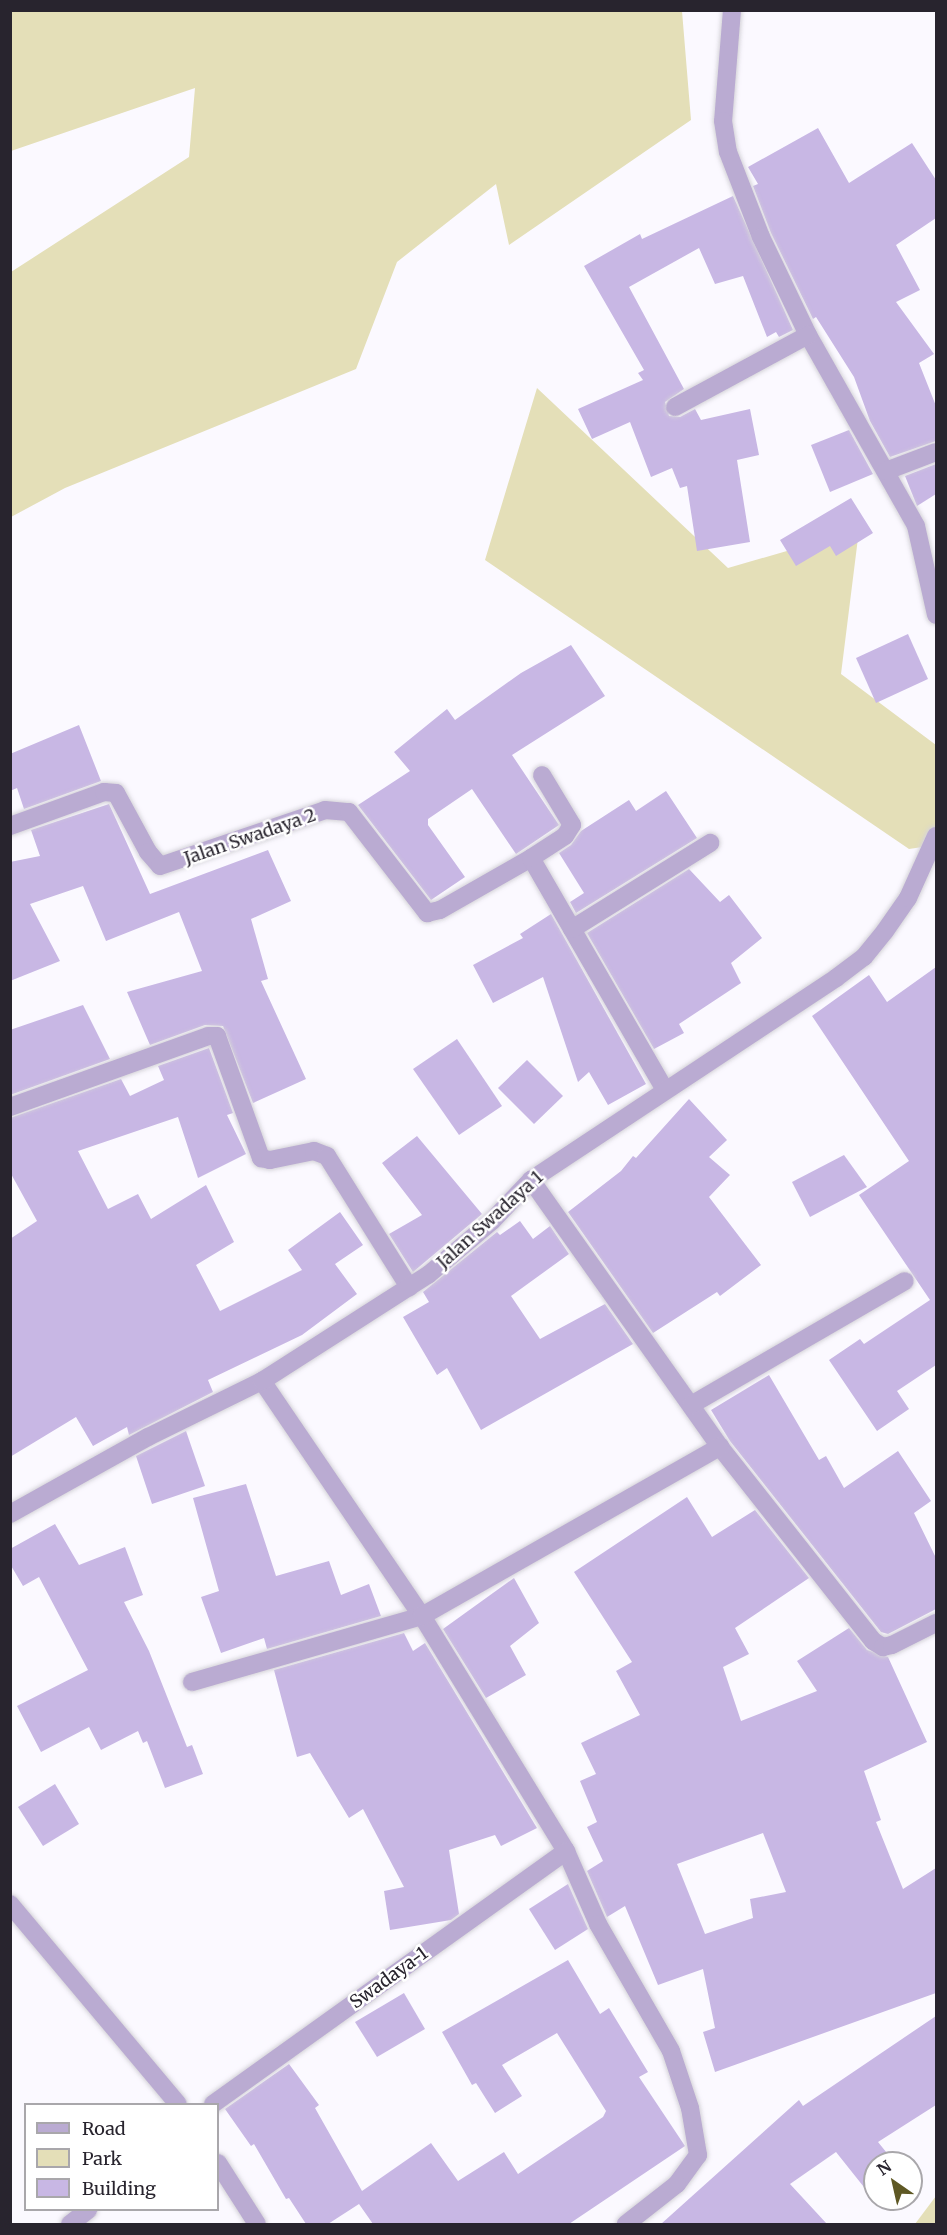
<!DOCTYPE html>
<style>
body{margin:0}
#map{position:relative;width:947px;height:2235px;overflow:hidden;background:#fbf9ff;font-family:Merriweather,serif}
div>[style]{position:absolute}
.green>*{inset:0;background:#e4dfb8}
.building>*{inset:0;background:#c8b7e4}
.roads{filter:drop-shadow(0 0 2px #d5d3d9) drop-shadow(0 0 2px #d5d3d9)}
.street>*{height:18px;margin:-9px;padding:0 9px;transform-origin:9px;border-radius:9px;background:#baabd2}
span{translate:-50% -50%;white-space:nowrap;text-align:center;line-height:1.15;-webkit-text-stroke:5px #fff;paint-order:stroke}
.street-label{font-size:18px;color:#28242e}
.frame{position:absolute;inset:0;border:12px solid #28242e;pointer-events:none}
.legend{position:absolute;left:24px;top:2103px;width:195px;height:108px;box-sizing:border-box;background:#fff;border:2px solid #a9a7ab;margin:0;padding:8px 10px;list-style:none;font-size:18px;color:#28242e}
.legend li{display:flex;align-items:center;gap:12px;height:30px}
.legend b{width:30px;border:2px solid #a9a7ab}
.north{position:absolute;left:863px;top:2151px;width:60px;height:60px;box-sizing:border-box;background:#fff;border:2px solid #a9a7ab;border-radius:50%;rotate:326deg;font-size:16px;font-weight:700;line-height:24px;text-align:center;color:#28242e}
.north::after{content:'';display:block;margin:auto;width:21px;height:27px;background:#5e5824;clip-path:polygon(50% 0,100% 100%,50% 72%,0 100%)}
</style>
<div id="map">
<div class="green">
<div style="clip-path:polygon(10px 11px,682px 11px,691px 120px,509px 245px,496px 184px,397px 262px,356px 369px,65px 488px,11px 517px,11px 272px,189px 157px,195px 88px,11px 151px)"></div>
<div style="clip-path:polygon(537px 388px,728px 568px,859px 530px,841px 674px,936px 745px,936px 845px,909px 849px,485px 560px)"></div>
<div style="clip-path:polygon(936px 2196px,936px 2224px,915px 2224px)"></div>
</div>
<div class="building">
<div style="clip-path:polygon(818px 128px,849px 183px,912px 143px,936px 180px,936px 218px,896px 245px,920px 290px,896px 302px,934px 354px,919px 363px,936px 406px,936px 441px,890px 457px,870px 421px,854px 377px,816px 317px,813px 319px,771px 233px,753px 186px,758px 184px,748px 167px)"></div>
<div style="clip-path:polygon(733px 196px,793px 330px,779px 337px,776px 332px,767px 337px,743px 276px,715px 284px,699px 248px,629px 287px,684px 389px,665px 402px,669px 416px,680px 417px,695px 409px,701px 420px,750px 409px,759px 455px,737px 460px,750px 542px,697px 551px,687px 486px,680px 488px,672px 468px,651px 477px,630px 422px,592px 439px,578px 409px,643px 380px,638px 373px,644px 370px,584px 266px,640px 234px,642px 239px)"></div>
<div style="clip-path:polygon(849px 430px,873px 474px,830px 492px,811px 445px)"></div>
<div style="clip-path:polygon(936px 464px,936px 494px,917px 506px,905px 476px)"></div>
<div style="clip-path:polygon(851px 498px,873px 533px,836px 556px,830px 546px,796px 566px,780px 540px)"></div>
<div style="clip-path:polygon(908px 634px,928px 679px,876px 703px,856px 658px)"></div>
<div style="clip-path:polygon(571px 645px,605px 696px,512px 755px,559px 825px,516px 854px,472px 789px,428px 819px,428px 825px,465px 877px,431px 900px,358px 805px,410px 771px,394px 752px,447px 709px,455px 720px,521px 673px)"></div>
<div style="clip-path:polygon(79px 725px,101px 781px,24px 809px,17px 788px,10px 791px,10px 754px)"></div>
<div style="clip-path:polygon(666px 791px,697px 838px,576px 913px,570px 902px,584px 893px,559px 853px,571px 845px,581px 831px,629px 800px,636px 811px)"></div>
<div style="clip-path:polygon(109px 804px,150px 894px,268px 850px,291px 901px,251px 919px,268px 979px,261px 981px,306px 1079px,253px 1103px,223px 1026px,205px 1025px,150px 1045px,127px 992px,202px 971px,179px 912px,106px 941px,83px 886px,30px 904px,60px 961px,10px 981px,10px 862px,40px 856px,31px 830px)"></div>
<div style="clip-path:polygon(689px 869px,720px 902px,729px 895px,762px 938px,731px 963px,741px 983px,679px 1024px,684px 1033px,654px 1049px,587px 933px)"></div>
<div style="clip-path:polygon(551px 914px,646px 1084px,608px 1105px,589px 1072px,578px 1082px,543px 977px,493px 1003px,473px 965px,523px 938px,520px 934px)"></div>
<div style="clip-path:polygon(936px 967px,936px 1365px,897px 1391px,909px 1409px,877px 1431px,829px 1360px,860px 1339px,864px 1344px,930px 1300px,859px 1195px,909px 1161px,812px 1016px,869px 975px,887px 1002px)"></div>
<div style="clip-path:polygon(83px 1005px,110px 1059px,10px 1095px,10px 1030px)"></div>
<div style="clip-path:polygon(457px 1039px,502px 1106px,459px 1135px,413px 1069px)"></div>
<div style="clip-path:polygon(209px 1048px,233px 1113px,227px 1115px,246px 1154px,198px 1178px,178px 1117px,78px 1151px,108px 1209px,138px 1194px,151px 1219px,206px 1185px,234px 1242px,196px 1265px,220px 1311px,302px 1270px,288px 1250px,340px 1212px,363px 1245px,335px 1264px,357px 1294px,302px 1335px,208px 1380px,213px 1392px,129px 1435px,127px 1427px,93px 1446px,76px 1417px,10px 1457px,10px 1239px,37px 1221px,10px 1172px,10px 1118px,121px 1079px,130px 1096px,164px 1080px,158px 1066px)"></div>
<div style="clip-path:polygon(527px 1060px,563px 1096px,534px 1124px,498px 1088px)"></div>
<div style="clip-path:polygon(689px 1099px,727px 1140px,709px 1157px,730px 1175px,709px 1197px,761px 1265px,720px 1296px,717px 1292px,653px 1333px,568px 1212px,621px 1171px,633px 1156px,636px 1158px)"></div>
<div style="clip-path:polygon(417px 1136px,482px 1214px,413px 1272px,389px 1234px,422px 1215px,382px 1163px)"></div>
<div style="clip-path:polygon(844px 1155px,867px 1187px,810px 1217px,792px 1182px)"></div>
<div style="clip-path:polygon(520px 1221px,533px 1239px,550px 1226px,569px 1254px,511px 1296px,540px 1339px,605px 1304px,633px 1344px,481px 1430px,447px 1368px,437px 1375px,403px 1317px,429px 1302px,423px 1292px,497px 1232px,500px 1235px)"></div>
<div style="clip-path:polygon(769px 1375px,819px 1460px,826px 1456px,844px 1488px,898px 1451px,931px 1501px,914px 1513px,936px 1558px,936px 1609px,888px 1634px,881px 1632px,730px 1441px,711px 1410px)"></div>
<div style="clip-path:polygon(186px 1431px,205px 1486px,152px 1504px,136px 1456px)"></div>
<div style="clip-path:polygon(246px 1484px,276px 1576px,329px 1561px,341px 1595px,369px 1584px,381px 1616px,267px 1649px,264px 1638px,221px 1653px,201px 1597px,219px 1591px,193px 1498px)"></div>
<div style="clip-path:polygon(evenodd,687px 1497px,712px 1537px,755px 1510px,809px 1578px,735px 1628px,749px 1654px,723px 1667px,741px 1721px,817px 1691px,797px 1661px,849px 1628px,867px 1650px,888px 1657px,927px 1742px,864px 1771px,881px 1820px,876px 1822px,903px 1889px,936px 1868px,936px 1993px,715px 2072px,703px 2032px,715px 2028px,703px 1969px,658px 1985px,625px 1906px,607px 1917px,587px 1871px,603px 1861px,587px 1827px,597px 1822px,580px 1781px,596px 1774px,581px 1743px,640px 1715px,616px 1671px,632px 1662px,574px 1572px,687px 1497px,763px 1833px,786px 1892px,750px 1899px,753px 1918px,705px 1934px,677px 1864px,763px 1833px)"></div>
<div style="clip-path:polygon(55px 1524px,79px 1565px,125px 1547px,143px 1595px,124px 1602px,149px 1651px,187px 1747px,192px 1745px,203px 1774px,165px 1788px,147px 1741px,143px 1743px,138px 1731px,101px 1750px,89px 1727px,41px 1752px,17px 1706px,88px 1670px,39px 1577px,23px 1586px,10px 1564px,10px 1549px)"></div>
<div style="clip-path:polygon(514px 1578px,539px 1623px,510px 1646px,526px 1675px,486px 1698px,443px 1629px)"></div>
<div style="clip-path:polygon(404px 1633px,413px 1651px,425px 1643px,537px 1828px,501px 1846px,495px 1835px,449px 1850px,459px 1914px,451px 1920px,390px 1930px,384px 1891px,404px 1887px,363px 1809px,349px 1818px,310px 1753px,297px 1757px,274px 1670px)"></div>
<div style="clip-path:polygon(55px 1784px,79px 1824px,43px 1846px,18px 1807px)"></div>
<div style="clip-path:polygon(568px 1884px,588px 1929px,555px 1950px,529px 1909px)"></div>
<div style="clip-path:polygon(568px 1960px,600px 2014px,609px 2008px,648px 2072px,639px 2077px,685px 2146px,569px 2224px,373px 2224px,359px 2204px,328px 2224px,306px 2224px,289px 2198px,286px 2199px,254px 2144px,251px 2146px,225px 2109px,289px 2064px,319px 2105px,315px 2108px,362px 2191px,431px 2143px,458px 2181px,504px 2152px,518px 2174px,603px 2117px,606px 2111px,557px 2033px,502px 2065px,522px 2096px,495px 2113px,476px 2083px,472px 2085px,442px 2032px)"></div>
<div style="clip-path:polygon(404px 1993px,425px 2029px,377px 2057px,355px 2022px)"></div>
<div style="clip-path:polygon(936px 2016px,936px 2105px,878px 2142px,895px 2163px,875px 2163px,875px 2201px,836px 2152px,790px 2184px,827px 2224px,661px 2224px,799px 2100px,803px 2106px)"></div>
</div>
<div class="roads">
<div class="street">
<div style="left:732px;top:10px;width:111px;rotate:94.6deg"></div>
<div style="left:723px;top:121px;width:31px;rotate:81deg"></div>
<div style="left:728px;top:152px;width:91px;rotate:68.8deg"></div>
<div style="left:761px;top:237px;width:109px;rotate:64.4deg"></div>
<div style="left:808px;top:335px;width:219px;rotate:60.5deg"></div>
<div style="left:916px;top:526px;width:91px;rotate:77.3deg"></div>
<div style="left:675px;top:407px;width:151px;rotate:-28.4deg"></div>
<div style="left:886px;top:471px;width:53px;rotate:-20.8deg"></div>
<div style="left:10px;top:826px;width:100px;rotate:-19.9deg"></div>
<div style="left:104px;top:792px;width:12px;rotate:5deg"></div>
<div style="left:116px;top:793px;width:67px;rotate:61.5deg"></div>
<div style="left:148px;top:852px;width:18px;rotate:49deg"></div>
<div style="left:160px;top:866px;width:174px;rotate:-18.7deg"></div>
<div style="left:325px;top:810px;width:24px;rotate:5deg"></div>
<div style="left:349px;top:812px;width:128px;rotate:52.3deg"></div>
<div style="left:427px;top:913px;width:13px;rotate:-13deg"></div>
<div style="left:440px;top:910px;width:105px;rotate:-29.7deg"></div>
<div style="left:531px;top:858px;width:266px;rotate:60deg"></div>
<div style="left:531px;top:858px;width:40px;rotate:-32.9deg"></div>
<div style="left:565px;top:836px;width:13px;rotate:-58deg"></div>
<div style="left:572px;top:825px;width:58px;rotate:-121deg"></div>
<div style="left:572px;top:929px;width:163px;rotate:-31.9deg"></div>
<div style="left:10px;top:1107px;width:210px;rotate:-19.7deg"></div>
<div style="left:208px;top:1036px;width:9px"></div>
<div style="left:217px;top:1036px;width:130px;rotate:70.2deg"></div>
<div style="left:261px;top:1158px;width:9px;rotate:13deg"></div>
<div style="left:270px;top:1160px;width:45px;rotate:-11.6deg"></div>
<div style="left:314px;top:1151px;width:14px;rotate:21deg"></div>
<div style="left:327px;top:1156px;width:155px;rotate:58deg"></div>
<div style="left:531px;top:1180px;width:327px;rotate:54.7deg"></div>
<div style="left:720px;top:1447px;width:247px;rotate:51.7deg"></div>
<div style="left:873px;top:1641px;width:12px;rotate:31deg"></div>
<div style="left:883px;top:1647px;width:9px;rotate:-13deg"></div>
<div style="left:892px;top:1645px;width:49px;rotate:-26.6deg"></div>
<div style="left:262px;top:1381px;width:284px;rotate:55.8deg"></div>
<div style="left:422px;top:1616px;width:276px;rotate:58.5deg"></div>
<div style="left:566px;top:1851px;width:80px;rotate:66.3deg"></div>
<div style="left:598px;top:1924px;width:146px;rotate:60.1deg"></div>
<div style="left:671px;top:2051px;width:60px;rotate:71.6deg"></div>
<div style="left:690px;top:2108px;width:48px;rotate:80.3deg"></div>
<div style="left:698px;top:2155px;width:36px;rotate:126deg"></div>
<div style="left:677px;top:2184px;width:65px;rotate:141.9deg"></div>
<div style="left:691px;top:1405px;width:247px;rotate:-30.1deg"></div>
<div style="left:10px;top:1514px;width:158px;rotate:-29.2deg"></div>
<div style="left:148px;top:1437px;width:127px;rotate:-26.2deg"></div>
<div style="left:262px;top:1381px;width:197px;rotate:-32.6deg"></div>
<div style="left:428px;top:1275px;width:84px;rotate:-40.2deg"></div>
<div style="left:492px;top:1221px;width:57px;rotate:-46.4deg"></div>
<div style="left:531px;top:1180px;width:366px;rotate:-33.5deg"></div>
<div style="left:836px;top:978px;width:35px;rotate:-37deg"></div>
<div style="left:864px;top:957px;width:33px;rotate:-51deg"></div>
<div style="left:885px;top:931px;width:40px;rotate:-55.1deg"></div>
<div style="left:908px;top:898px;width:68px;rotate:-65.7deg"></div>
<div style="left:192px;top:1682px;width:239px;rotate:-16deg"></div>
<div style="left:422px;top:1616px;width:343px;rotate:-29.6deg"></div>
<div style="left:10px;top:1904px;width:261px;rotate:50deg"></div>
<div style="left:213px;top:2104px;width:434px;rotate:-35.6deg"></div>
<div style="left:218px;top:2163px;width:72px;rotate:57.4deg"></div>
<div style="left:70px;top:2224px;width:23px;rotate:-38deg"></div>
</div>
</div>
<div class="street-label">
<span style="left:250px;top:837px;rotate:-19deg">Jalan Swadaya 2</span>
<span style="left:490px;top:1220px;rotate:-42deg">Jalan Swadaya 1</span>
<span style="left:389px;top:1978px;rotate:-36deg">Swadaya-1</span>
</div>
<div class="frame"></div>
<ul class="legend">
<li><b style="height:8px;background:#baabd2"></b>Road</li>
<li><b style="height:16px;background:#e4dfb8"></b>Park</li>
<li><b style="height:16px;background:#c8b7e4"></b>Building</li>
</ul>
<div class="north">N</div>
</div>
